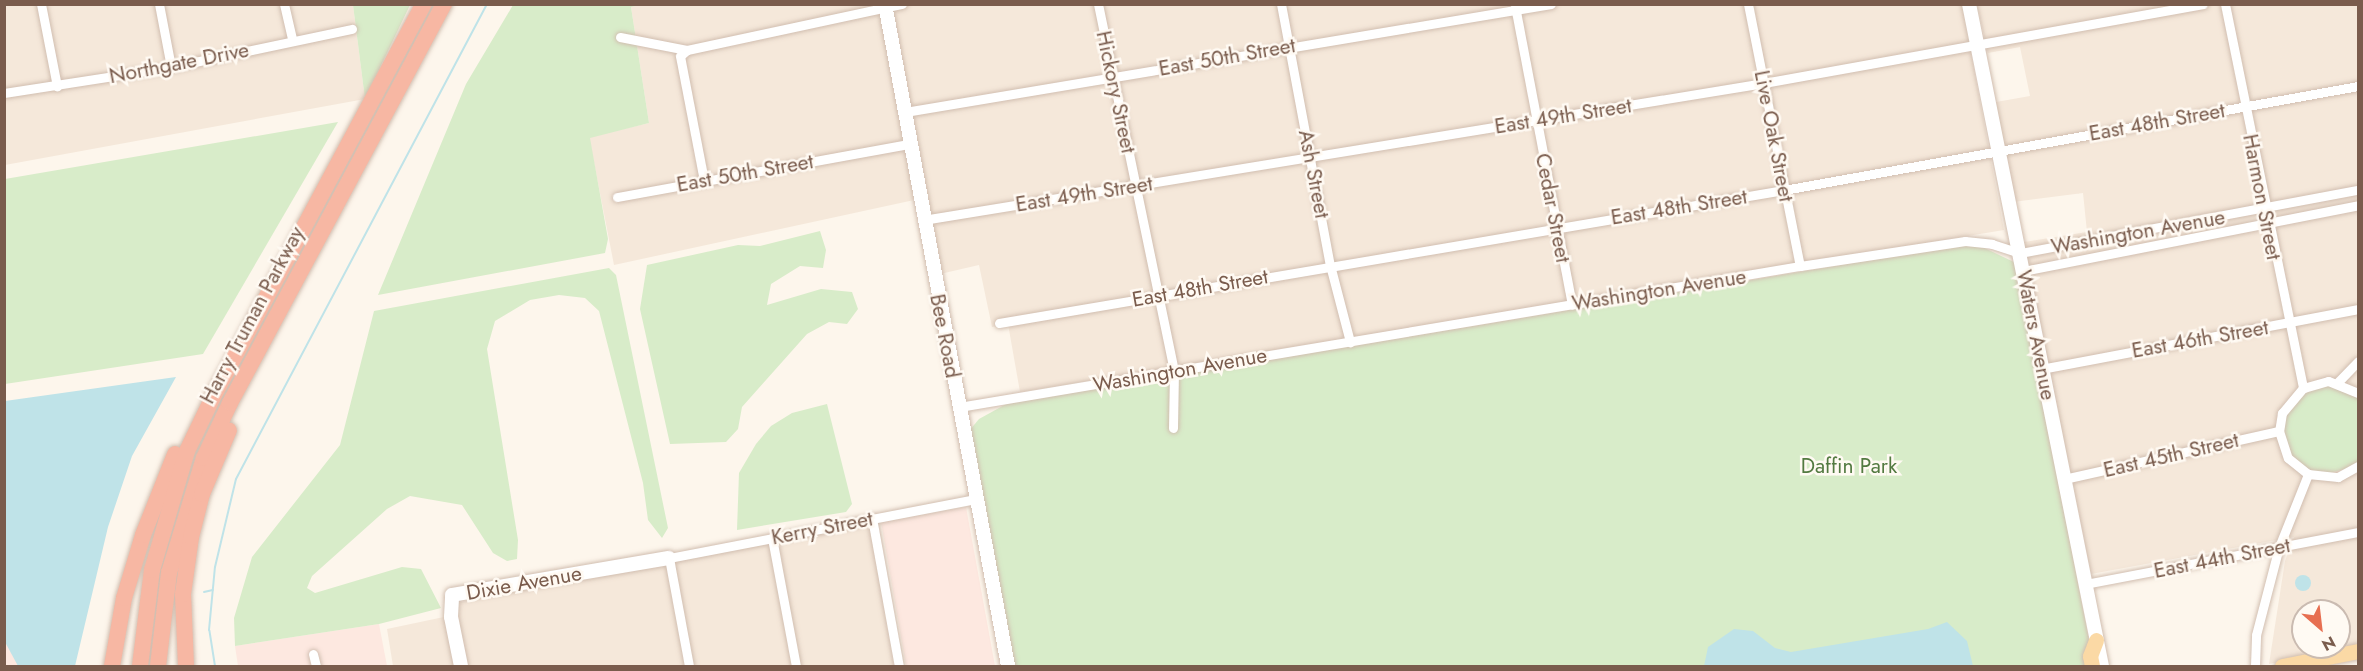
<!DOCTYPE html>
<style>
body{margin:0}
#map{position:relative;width:2363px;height:671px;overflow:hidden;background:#fdf6ec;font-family:Jost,sans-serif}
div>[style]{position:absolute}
.residential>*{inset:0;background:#f5e8da}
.commercial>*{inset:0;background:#fde8e0}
.green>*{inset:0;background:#d8ecc9}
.water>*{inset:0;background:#bfe3e8}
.round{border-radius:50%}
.stream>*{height:2px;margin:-1px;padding:0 1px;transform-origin:1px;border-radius:1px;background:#bfe3e8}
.roads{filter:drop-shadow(0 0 2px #d1beb0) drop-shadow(0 0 2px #d1beb0)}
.street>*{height:9px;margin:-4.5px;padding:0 4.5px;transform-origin:4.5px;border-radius:4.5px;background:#fff}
.secondary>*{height:14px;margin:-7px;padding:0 7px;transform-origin:7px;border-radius:7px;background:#fff}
.primary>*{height:15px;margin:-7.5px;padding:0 7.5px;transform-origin:7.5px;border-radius:7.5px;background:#fbd9a5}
.highway>*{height:16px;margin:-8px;padding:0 8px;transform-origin:8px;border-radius:8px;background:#f7b7a3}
span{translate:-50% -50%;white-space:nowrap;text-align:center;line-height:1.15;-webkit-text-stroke:5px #fffaf3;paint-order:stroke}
.street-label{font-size:21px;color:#7a5c4d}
.park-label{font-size:21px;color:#537a41}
.frame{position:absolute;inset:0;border:6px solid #7a5c4d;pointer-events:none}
.north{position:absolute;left:2291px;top:599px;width:60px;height:60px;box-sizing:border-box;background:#fffaf3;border:2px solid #cabbb1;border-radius:50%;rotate:152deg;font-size:16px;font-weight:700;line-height:24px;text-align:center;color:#7a5c4d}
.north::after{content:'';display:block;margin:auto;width:21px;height:27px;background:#e76f51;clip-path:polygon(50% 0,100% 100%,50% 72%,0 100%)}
</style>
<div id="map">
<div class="residential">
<div style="clip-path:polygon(5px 5px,353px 5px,365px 99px,5px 165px)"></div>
<div style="clip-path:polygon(640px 5px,1962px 5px,2004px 230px,1020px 392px,1008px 324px,992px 327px,979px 265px,940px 274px,928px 197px,614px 265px,589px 137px,649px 123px,631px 7px)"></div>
<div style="clip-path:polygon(evenodd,1977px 5px,2358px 5px,2358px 647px,2269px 664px,2285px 561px,2294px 537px,2091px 574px,2024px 242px,2087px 232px,2083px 193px,2013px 202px,1996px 102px,2030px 96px,2020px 47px,1988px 53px,1977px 5px,2303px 611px,2339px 611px,2339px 647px,2303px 647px,2303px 611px)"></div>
<div style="clip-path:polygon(869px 523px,894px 666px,393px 666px,387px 629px,458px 614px,456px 603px)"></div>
</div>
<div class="commercial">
<div style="clip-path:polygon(966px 507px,995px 666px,906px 666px,881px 522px)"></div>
<div style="clip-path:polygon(379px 624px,387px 666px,238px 666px,235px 646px)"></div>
<div style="clip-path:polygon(5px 625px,18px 666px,5px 666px)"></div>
</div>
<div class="green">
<div style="clip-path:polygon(353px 5px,410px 5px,365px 99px)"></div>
<div style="clip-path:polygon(513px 5px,640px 5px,631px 7px,649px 123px,590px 138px,608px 239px,605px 253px,378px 295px,466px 84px)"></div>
<div style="clip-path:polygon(338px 122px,203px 354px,5px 384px,5px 179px)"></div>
<div style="clip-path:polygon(820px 231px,826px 250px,823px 268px,800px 266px,771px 284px,767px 305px,821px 289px,852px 292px,858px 309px,847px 324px,829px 322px,807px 334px,742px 407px,738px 429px,726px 442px,670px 444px,640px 309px,647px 265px,738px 245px,760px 246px)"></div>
<div style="clip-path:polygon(1974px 243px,2016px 263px,2090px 645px,2089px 666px,1013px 666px,969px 431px,979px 419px,1008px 403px)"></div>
<div style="clip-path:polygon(609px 268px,616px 275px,668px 528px,662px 538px,648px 520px,643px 483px,599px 311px,585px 298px,559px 295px,530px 300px,495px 321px,487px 349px,518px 540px,517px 559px,507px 561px,493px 553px,462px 505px,410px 496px,387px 509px,312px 576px,307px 588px,315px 593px,402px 567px,421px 569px,441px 608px,379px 624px,235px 646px,234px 618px,252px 557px,340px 445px,374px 311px)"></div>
<div style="clip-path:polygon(2319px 382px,2358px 393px,2358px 466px,2316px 476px,2284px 451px,2282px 413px,2290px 398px)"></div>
<div style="clip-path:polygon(827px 404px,852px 504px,846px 512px,737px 530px,739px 473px,756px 444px,771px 426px,792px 413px)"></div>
</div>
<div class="water">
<div style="clip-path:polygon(176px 377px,132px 456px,108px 527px,75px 666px,18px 666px,5px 642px,5px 401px)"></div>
<div class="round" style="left:2295px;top:575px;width:16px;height:16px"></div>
<div style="clip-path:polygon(1947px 622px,1967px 641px,1973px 666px,1704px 666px,1708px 647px,1734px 629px,1753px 631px,1775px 648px,1791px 652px,1928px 629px)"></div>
</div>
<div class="stream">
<div style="left:204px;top:592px;width:9px;rotate:-13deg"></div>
<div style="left:215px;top:666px;width:36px;rotate:-99deg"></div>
<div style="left:209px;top:630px;width:63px;rotate:-84.6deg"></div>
<div style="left:215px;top:567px;width:90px;rotate:-76.6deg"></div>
<div style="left:236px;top:479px;width:537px;rotate:-62.15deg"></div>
</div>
<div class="roads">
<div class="street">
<div style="left:41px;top:4px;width:84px;rotate:79deg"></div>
<div style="left:159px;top:4px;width:64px;rotate:79.2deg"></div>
<div style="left:284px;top:4px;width:37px;rotate:77deg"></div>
<div style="left:1098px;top:4px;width:375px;rotate:78.3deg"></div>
<div style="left:1174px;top:371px;width:57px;rotate:91deg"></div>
<div style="left:1281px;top:4px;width:266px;rotate:79.4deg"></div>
<div style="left:1330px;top:265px;width:80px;rotate:75.4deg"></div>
<div style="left:1748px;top:4px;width:267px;rotate:78.8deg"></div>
<div style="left:2225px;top:4px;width:392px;rotate:78.5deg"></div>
<div style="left:1515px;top:6px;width:304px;rotate:79.2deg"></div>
<div style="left:620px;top:37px;width:68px;rotate:11deg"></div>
<div style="left:687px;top:50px;width:220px;rotate:-12.1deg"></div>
<div style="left:687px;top:50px;width:9px;rotate:139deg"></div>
<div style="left:680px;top:56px;width:127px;rotate:79.1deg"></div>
<div style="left:4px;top:93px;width:169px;rotate:-8.8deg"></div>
<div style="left:171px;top:67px;width:185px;rotate:-11.9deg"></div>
<div style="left:905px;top:112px;width:655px;rotate:-9.49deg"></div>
<div style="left:617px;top:197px;width:296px;rotate:-10.3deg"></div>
<div style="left:923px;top:220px;width:852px;rotate:-9.25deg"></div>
<div style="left:1764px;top:83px;width:446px;rotate:-10.2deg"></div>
<div style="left:2023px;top:271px;width:341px;rotate:-11.1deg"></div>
<div style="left:999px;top:323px;width:796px;rotate:-9.62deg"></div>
<div style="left:1784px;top:190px;width:583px;rotate:-10.27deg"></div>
<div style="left:2041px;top:369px;width:323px;rotate:-10.7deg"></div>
<div style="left:2338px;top:382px;width:29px;rotate:-46deg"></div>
<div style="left:2358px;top:393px;width:32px;rotate:-158deg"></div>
<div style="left:2328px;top:381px;width:26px;rotate:164deg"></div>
<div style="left:2303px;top:388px;width:33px;rotate:130deg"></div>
<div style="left:2282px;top:413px;width:18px;rotate:99deg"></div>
<div style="left:2279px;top:431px;width:28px;rotate:72deg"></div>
<div style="left:2288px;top:458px;width:26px;rotate:39deg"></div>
<div style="left:2308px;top:474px;width:30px;rotate:6deg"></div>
<div style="left:2338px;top:477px;width:23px;rotate:-29deg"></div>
<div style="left:959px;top:407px;width:853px;rotate:-9.52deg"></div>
<div style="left:1800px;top:266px;width:167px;rotate:-8.6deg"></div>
<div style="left:1965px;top:241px;width:27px;rotate:6deg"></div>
<div style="left:1992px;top:244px;width:29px;rotate:18deg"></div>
<div style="left:2020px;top:253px;width:344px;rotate:-10.6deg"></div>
<div style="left:2064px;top:479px;width:220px;rotate:-12.6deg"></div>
<div style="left:872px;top:518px;width:150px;rotate:79.7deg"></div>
<div style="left:772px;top:538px;width:130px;rotate:79.4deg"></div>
<div style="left:2085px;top:584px;width:278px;rotate:-10.8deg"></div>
<div style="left:313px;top:654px;width:12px;rotate:76deg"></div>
<div style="left:689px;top:666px;width:110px;rotate:-100.5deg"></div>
<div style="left:669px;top:558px;width:313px;rotate:-10.9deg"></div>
<div style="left:2255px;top:666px;width:31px;rotate:-88deg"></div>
<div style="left:2256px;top:635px;width:91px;rotate:-75.4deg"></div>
<div style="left:2279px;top:547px;width:79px;rotate:-68.3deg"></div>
</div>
<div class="secondary">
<div style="left:885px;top:4px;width:673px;rotate:79.47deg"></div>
<div style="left:1969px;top:4px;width:675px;rotate:78.64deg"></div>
<div style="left:461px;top:666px;width:50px;rotate:-101.5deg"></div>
<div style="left:451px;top:617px;width:22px;rotate:-87deg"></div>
<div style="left:452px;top:595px;width:220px;rotate:-9.7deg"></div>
</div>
<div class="primary">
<div style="left:2092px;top:666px;width:10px;rotate:-101deg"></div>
<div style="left:2090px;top:656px;width:17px;rotate:-69deg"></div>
<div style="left:2282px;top:666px;width:77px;rotate:-11.2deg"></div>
</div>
<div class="highway">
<div style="left:112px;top:666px;width:69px;rotate:-80deg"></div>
<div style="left:124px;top:598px;width:66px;rotate:-73.2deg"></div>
<div style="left:143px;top:535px;width:87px;rotate:-68.4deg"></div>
<div style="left:140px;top:666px;width:97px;rotate:-82.9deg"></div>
<div style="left:152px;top:570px;width:124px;rotate:-73.6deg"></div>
<div style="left:187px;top:451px;width:62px;rotate:-64.3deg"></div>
<div style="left:214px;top:395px;width:444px;rotate:-61.8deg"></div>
<div style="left:158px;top:666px;width:94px;rotate:-83.3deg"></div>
<div style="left:169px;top:573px;width:120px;rotate:-73.1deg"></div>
<div style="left:204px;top:458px;width:61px;rotate:-64.7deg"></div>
<div style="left:230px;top:403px;width:453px;rotate:-61.8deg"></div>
<div style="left:186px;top:666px;width:72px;rotate:-92.4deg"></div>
<div style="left:183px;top:594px;width:58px;rotate:-82deg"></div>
<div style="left:191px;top:537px;width:44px;rotate:-75.7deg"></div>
<div style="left:202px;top:494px;width:69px;rotate:-67.1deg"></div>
</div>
</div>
<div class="street-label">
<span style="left:1227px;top:57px;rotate:-10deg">East 50th Street</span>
<span style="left:179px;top:63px;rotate:-11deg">Northgate Drive</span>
<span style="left:1116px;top:92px;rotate:78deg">Hickory Street</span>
<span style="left:1563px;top:116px;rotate:-9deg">East 49th Street</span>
<span style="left:2157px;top:122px;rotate:-10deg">East 48th Street</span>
<span style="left:1774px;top:136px;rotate:79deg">Live Oak Street</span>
<span style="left:745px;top:173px;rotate:-10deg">East 50th Street</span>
<span style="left:1314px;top:174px;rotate:79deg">Ash Street</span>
<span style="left:1084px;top:194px;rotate:-9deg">East 49th Street</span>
<span style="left:2262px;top:197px;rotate:79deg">Harmon Street</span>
<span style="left:1679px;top:207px;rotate:-9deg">East 48th Street</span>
<span style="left:1553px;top:208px;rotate:79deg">Cedar Street</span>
<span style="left:2138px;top:232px;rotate:-10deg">Washington Avenue</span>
<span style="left:1200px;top:288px;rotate:-10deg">East 48th Street</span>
<span style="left:1659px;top:290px;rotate:-9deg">Washington Avenue</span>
<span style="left:252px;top:315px;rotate:-62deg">Harry Truman Parkway</span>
<span style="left:2036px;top:335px;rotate:79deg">Waters Avenue</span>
<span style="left:945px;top:336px;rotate:79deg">Bee Road</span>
<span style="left:2200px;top:339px;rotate:-10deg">East 46th Street</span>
<span style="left:1180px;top:370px;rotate:-10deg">Washington Avenue</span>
<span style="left:2171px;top:455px;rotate:-13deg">East 45th Street</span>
<span style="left:822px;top:528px;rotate:-11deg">Kerry Street</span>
<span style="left:2222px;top:558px;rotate:-11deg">East 44th Street</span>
<span style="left:524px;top:583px;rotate:-10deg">Dixie Avenue</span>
</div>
<div class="park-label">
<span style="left:1849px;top:466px">Daffin Park</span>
</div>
<div class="frame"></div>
<div class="north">N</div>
</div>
